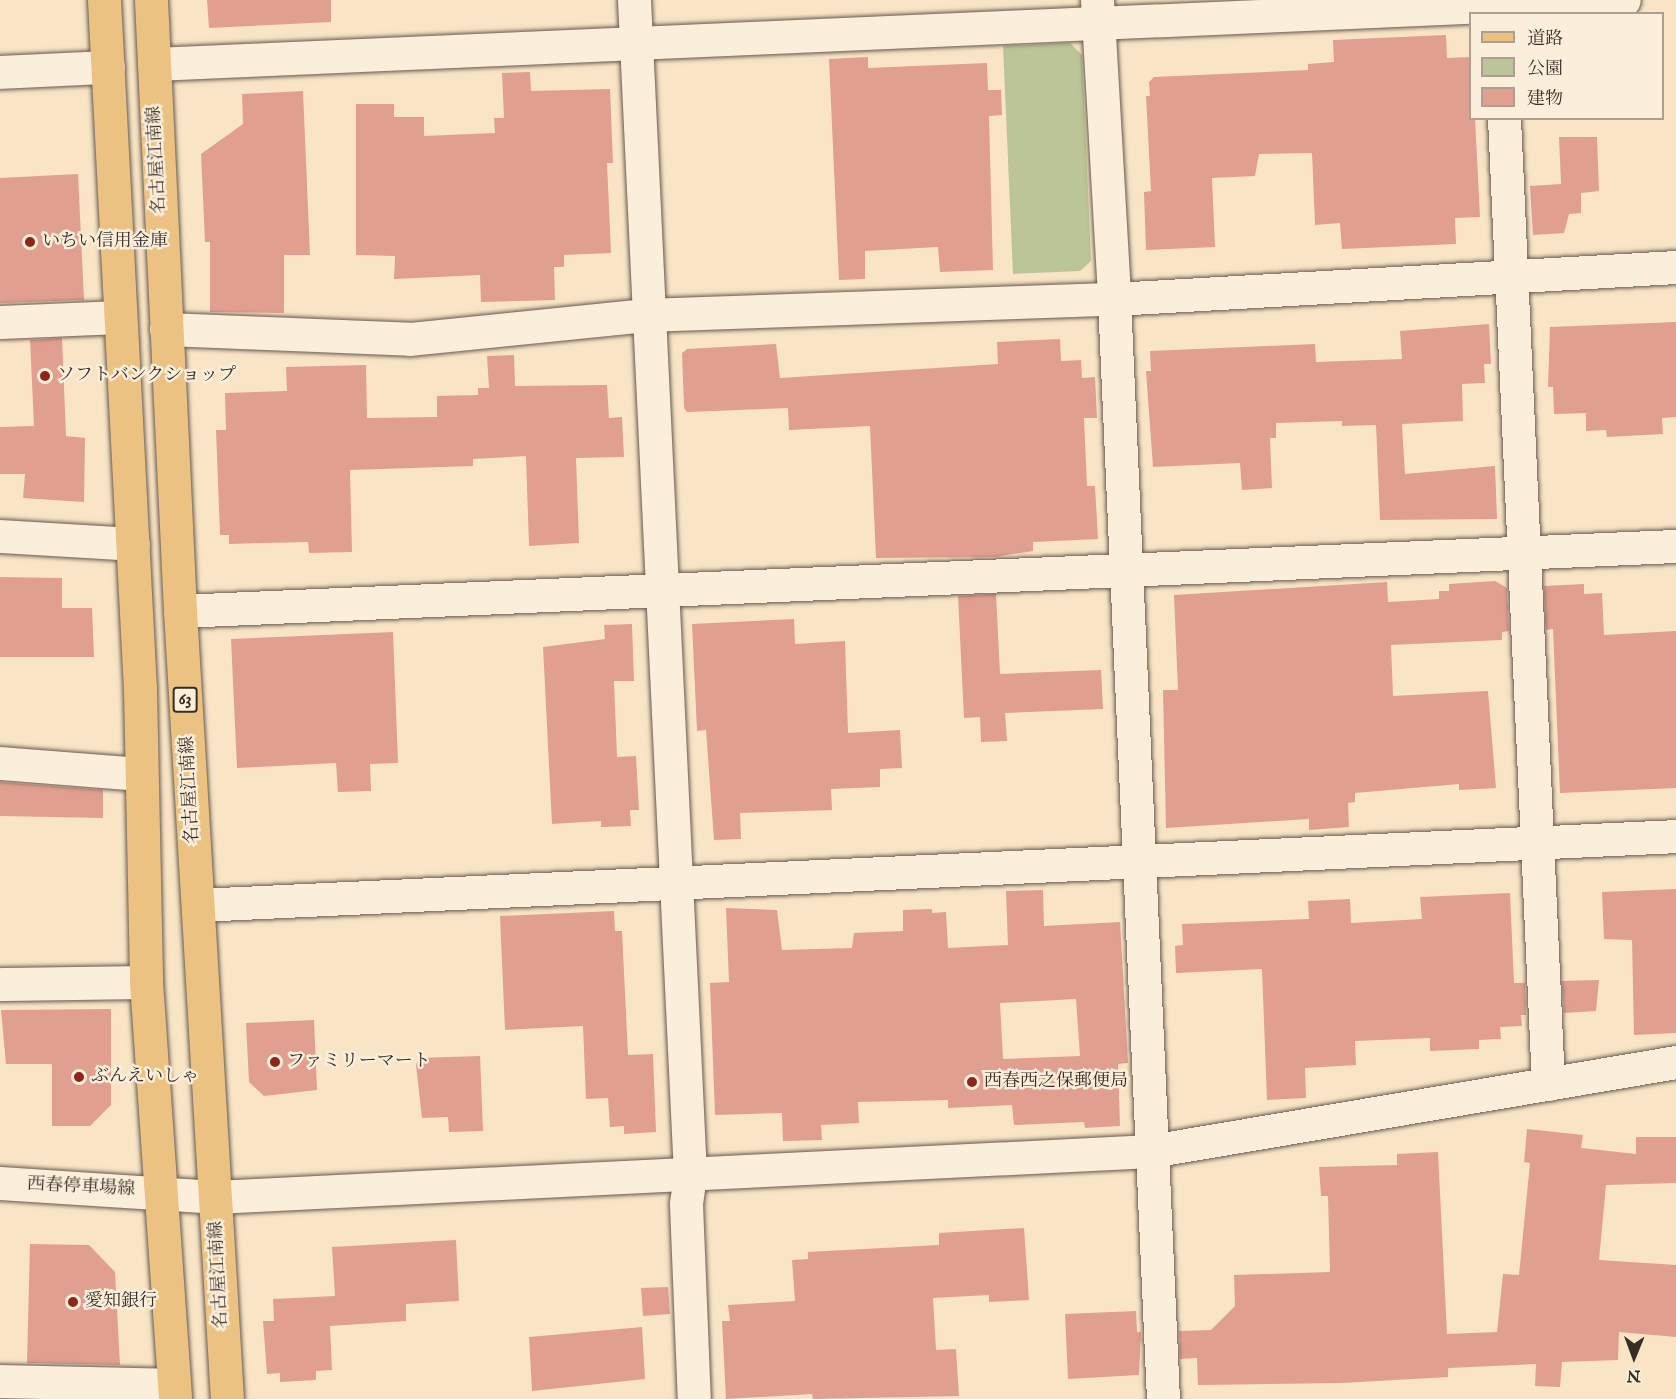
<!DOCTYPE html>
<meta charset="utf-8">
<style>
body{margin:0}
#map{position:relative;width:1676px;height:1399px;overflow:hidden;background:#f9e5c6;font-family:"IM FELL English","Noto Serif JP",serif}
div>[style]{position:absolute}
.green>*{inset:0;background:#bbc597}
.building>*{inset:0;background:#e19f8f}
.roads{filter:drop-shadow(0 0 2px #685a4f) drop-shadow(0 0 2px #685a4f)}
.street>*{height:33px;margin:-16.5px;padding:0 16.5px;transform-origin:16.5px;border-radius:16.5px;background:#fbeeda}
.secondary>*{height:33px;margin:-16.5px;padding:0 16.5px;transform-origin:16.5px;border-radius:16.5px;background:#fbeeda}
.primary>*{height:33px;margin:-16.5px;padding:0 16.5px;transform-origin:16.5px;border-radius:16.5px;background:#ecc283}
.dots>*{width:16px;height:16px;translate:-50% -50%;box-sizing:border-box;border:3px solid #fbeeda;border-radius:50%}
span{translate:-50% -50%;white-space:nowrap;text-align:center;line-height:1.15;-webkit-text-stroke:5px #fbeeda;paint-order:stroke}
.shield-label span{padding:2px 4px;background:#fbeeda;border:2px solid;border-radius:4px;-webkit-text-stroke-width:0}
.shield-label{font-size:16px;color:#382c27;font-weight:700}
.street-label{font-size:18px;color:#382c27}
.poi-label{font-size:18px;color:#382c27}
.left{translate:0 -50%;text-align:left}
.legend{position:absolute;left:1469px;top:12px;width:195px;height:108px;box-sizing:border-box;background:#fbeeda;border:2px solid #ada092;margin:0;padding:8px 10px;list-style:none;font-size:18px;color:#382c27}
.legend li{display:flex;align-items:center;gap:12px;height:30px}
.legend b{width:30px;border:2px solid #ada092}
.north{position:absolute;left:1604px;top:1327px;width:60px;height:60px;-webkit-text-stroke:4px #fbeeda;paint-order:stroke;rotate:181deg;font-size:16px;font-weight:700;line-height:24px;text-align:center;color:#382c27}
.north::after{content:'';display:block;margin:auto;width:21px;height:27px;background:#382c27;clip-path:polygon(50% 0,100% 100%,50% 72%,0 100%)}
</style>
<div id="map">
<div class="green">
<div style="clip-path:polygon(1070px 43px,1082px 55px,1091px 261px,1080px 271px,1013px 274px,1003px 46px)"></div>
</div>
<div class="building">
<div style="clip-path:polygon(207px 0,331px 0,331px 22px,209px 28px)"></div>
<div style="clip-path:polygon(1446px 35px,1447px 58px,1470px 57px,1470px 118px,1475px 118px,1480px 217px,1455px 218px,1456px 244px,1342px 249px,1340px 223px,1315px 225px,1312px 153px,1259px 154px,1255px 176px,1212px 178px,1215px 247px,1146px 250px,1144px 192px,1151px 191px,1146px 96px,1150px 96px,1149px 82px,1154px 77px,1308px 70px,1308px 64px,1334px 62px,1333px 40px)"></div>
<div style="clip-path:polygon(868px 57px,868px 68px,987px 63px,988px 90px,1001px 90px,1002px 115px,989px 116px,993px 270px,940px 272px,938px 247px,865px 251px,865px 279px,839px 280px,829px 59px)"></div>
<div style="clip-path:polygon(530px 72px,531px 91px,610px 89px,613px 163px,607px 163px,611px 253px,564px 255px,564px 267px,554px 267px,555px 300px,481px 302px,480px 275px,394px 279px,395px 256px,356px 255px,356px 104px,394px 104px,394px 117px,424px 117px,424px 136px,495px 133px,494px 118px,504px 118px,502px 73px)"></div>
<div style="clip-path:polygon(303px 91px,310px 255px,284px 255px,284px 313px,210px 312px,210px 242px,205px 242px,201px 154px,243px 124px,242px 94px)"></div>
<div style="clip-path:polygon(1559px 137px,1597px 137px,1599px 191px,1581px 193px,1581px 213px,1569px 214px,1564px 233px,1533px 235px,1530px 186px,1561px 184px)"></div>
<div style="clip-path:polygon(78px 174px,84px 300px,0 303px,0 178px)"></div>
<div style="clip-path:polygon(1676px 322px,1676px 417px,1662px 418px,1663px 434px,1607px 437px,1606px 430px,1586px 431px,1586px 413px,1554px 414px,1553px 387px,1548px 387px,1550px 327px)"></div>
<div style="clip-path:polygon(1489px 324px,1491px 364px,1484px 364px,1485px 383px,1462px 384px,1463px 421px,1402px 424px,1405px 474px,1495px 466px,1497px 519px,1380px 520px,1376px 425px,1342px 426px,1342px 421px,1276px 423px,1276px 438px,1270px 438px,1272px 488px,1242px 490px,1240px 463px,1153px 467px,1146px 371px,1151px 371px,1150px 351px,1315px 344px,1316px 362px,1402px 359px,1400px 331px)"></div>
<div style="clip-path:polygon(62px 338px,66px 436px,85px 438px,84px 502px,23px 498px,25px 474px,0 474px,0 427px,34px 426px,30px 340px)"></div>
<div style="clip-path:polygon(1060px 339px,1061px 361px,1081px 360px,1082px 378px,1095px 377px,1097px 418px,1084px 418px,1087px 486px,1095px 486px,1098px 539px,1033px 542px,1033px 551px,995px 557px,876px 558px,870px 426px,789px 430px,788px 408px,687px 412px,684px 408px,682px 353px,687px 349px,776px 344px,780px 378px,998px 364px,997px 342px)"></div>
<div style="clip-path:polygon(514px 355px,515px 386px,607px 385px,609px 418px,622px 417px,624px 457px,576px 458px,579px 543px,529px 546px,526px 456px,473px 459px,473px 466px,350px 470px,352px 552px,309px 553px,308px 542px,229px 544px,229px 535px,220px 535px,216px 430px,226px 430px,225px 393px,287px 391px,286px 367px,366px 365px,367px 418px,437px 417px,437px 396px,478px 395px,478px 388px,489px 388px,487px 356px)"></div>
<div style="clip-path:polygon(0 577px,62px 578px,62px 608px,92px 608px,94px 657px,0 657px)"></div>
<div style="clip-path:polygon(1495px 581px,1507px 588px,1509px 631px,1502px 632px,1502px 640px,1391px 645px,1393px 696px,1488px 691px,1496px 788px,1459px 790px,1459px 784px,1355px 793px,1355px 802px,1348px 803px,1349px 827px,1309px 830px,1309px 819px,1166px 828px,1163px 690px,1178px 690px,1174px 595px,1387px 582px,1388px 602px,1439px 599px,1439px 591px,1449px 591px,1449px 584px)"></div>
<div style="clip-path:polygon(1584px 584px,1584px 594px,1602px 593px,1604px 635px,1676px 631px,1676px 788px,1560px 793px,1553px 629px,1546px 630px,1544px 586px)"></div>
<div style="clip-path:polygon(996px 594px,1000px 674px,1101px 670px,1103px 709px,1005px 713px,1007px 741px,981px 742px,980px 717px,964px 718px,958px 596px)"></div>
<div style="clip-path:polygon(794px 619px,795px 644px,845px 641px,848px 733px,900px 730px,902px 768px,880px 769px,880px 787px,831px 789px,832px 810px,740px 813px,741px 839px,714px 840px,706px 730px,697px 731px,692px 624px)"></div>
<div style="clip-path:polygon(632px 624px,634px 681px,614px 681px,617px 757px,636px 756px,639px 810px,630px 810px,631px 826px,601px 827px,601px 821px,552px 824px,543px 647px,605px 639px,604px 625px)"></div>
<div style="clip-path:polygon(393px 632px,398px 763px,370px 764px,371px 791px,338px 792px,336px 763px,237px 768px,231px 639px)"></div>
<div style="clip-path:polygon(0 782px,103px 790px,103px 818px,0 816px)"></div>
<div style="clip-path:polygon(1676px 889px,1676px 1033px,1634px 1035px,1632px 940px,1604px 939px,1602px 892px)"></div>
<div style="clip-path:polygon(evenodd,1043px 890px,1044px 926px,1120px 922px,1128px 1063px,1118px 1064px,1120px 1126px,1085px 1128px,1084px 1122px,1014px 1125px,1012px 1105px,948px 1108px,948px 1100px,858px 1102px,859px 1123px,821px 1125px,822px 1140px,783px 1141px,782px 1113px,715px 1115px,710px 983px,729px 982px,726px 908px,777px 910px,782px 950px,852px 948px,854px 933px,903px 931px,903px 910px,932px 909px,932px 913px,946px 912px,948px 948px,1008px 945px,1006px 891px,1043px 890px,1076px 999px,1080px 1056px,1003px 1059px,1000px 1003px,1076px 999px)"></div>
<div style="clip-path:polygon(1510px 893px,1514px 983px,1525px 983px,1526px 1015px,1521px 1015px,1522px 1026px,1500px 1027px,1501px 1039px,1479px 1040px,1479px 1049px,1430px 1051px,1430px 1038px,1355px 1041px,1356px 1065px,1305px 1068px,1306px 1098px,1267px 1100px,1262px 969px,1176px 973px,1175px 946px,1183px 945px,1182px 924px,1309px 919px,1308px 901px,1350px 899px,1351px 923px,1422px 919px,1420px 897px)"></div>
<div style="clip-path:polygon(614px 911px,615px 931px,622px 931px,628px 1055px,653px 1054px,656px 1132px,624px 1134px,624px 1126px,610px 1127px,608px 1098px,586px 1099px,583px 1026px,505px 1030px,500px 916px)"></div>
<div style="clip-path:polygon(1599px 980px,1596px 1011px,1564px 1013px,1562px 981px)"></div>
<div style="clip-path:polygon(111px 1009px,111px 1105px,90px 1126px,52px 1126px,52px 1064px,6px 1064px,1px 1010px)"></div>
<div style="clip-path:polygon(314px 1020px,317px 1090px,264px 1096px,249px 1082px,246px 1023px)"></div>
<div style="clip-path:polygon(480px 1056px,483px 1131px,449px 1132px,448px 1117px,422px 1118px,416px 1065px,419px 1058px)"></div>
<div style="clip-path:polygon(1527px 1129px,1583px 1135px,1581px 1148px,1636px 1154px,1636px 1137px,1676px 1137px,1676px 1183px,1606px 1185px,1599px 1260px,1676px 1265px,1676px 1337px,1619px 1332px,1618px 1360px,1562px 1362px,1560px 1387px,1535px 1386px,1536px 1364px,1448px 1368px,1448px 1377px,1341px 1383px,1198px 1385px,1197px 1358px,1180px 1359px,1179px 1331px,1211px 1330px,1235px 1306px,1234px 1275px,1330px 1272px,1328px 1196px,1321px 1196px,1319px 1167px,1397px 1165px,1397px 1154px,1438px 1152px,1447px 1334px,1497px 1332px,1503px 1274px,1519px 1275px,1530px 1163px,1524px 1162px)"></div>
<div style="clip-path:polygon(1024px 1228px,1029px 1300px,989px 1302px,989px 1295px,933px 1298px,936px 1350px,956px 1349px,959px 1396px,813px 1399px,812px 1394px,726px 1399px,722px 1321px,730px 1321px,728px 1305px,795px 1301px,792px 1260px,808px 1259px,808px 1252px,939px 1245px,939px 1233px)"></div>
<div style="clip-path:polygon(456px 1240px,459px 1301px,406px 1304px,406px 1321px,330px 1326px,332px 1370px,316px 1371px,316px 1380px,280px 1382px,280px 1373px,267px 1374px,263px 1321px,274px 1321px,273px 1299px,335px 1296px,332px 1247px)"></div>
<div style="clip-path:polygon(30px 1244px,89px 1245px,115px 1272px,120px 1365px,27px 1363px)"></div>
<div style="clip-path:polygon(668px 1287px,670px 1314px,643px 1316px,641px 1288px)"></div>
<div style="clip-path:polygon(1136px 1311px,1137px 1332px,1141px 1332px,1139px 1375px,1068px 1379px,1065px 1314px)"></div>
<div style="clip-path:polygon(642px 1327px,645px 1379px,532px 1391px,529px 1337px)"></div>
</div>
<div class="roads">
<div class="street">
<div style="left:1097px;top:0;width:299px;rotate:86.7deg"></div>
<div style="left:154px;top:64px;width:1471px;rotate:-2.49deg"></div>
<div style="left:0;top:72px;width:108px;rotate:-2.7deg"></div>
<div style="left:0;top:322px;width:120px;rotate:-2.4deg"></div>
<div style="left:0;top:536px;width:133px;rotate:3.4deg"></div>
<div style="left:180px;top:611px;width:1497px;rotate:-2.49deg"></div>
<div style="left:0;top:763px;width:140px;rotate:4.5deg"></div>
<div style="left:198px;top:905px;width:1480px;rotate:-2.67deg"></div>
<div style="left:0;top:984px;width:146px;rotate:-0.8deg"></div>
<div style="left:0;top:1381px;width:174px;rotate:1.3deg"></div>
</div>
<div class="secondary">
<div style="left:634px;top:0;width:1176px;rotate:87.27deg"></div>
<div style="left:690px;top:1175px;width:29px;rotate:98deg"></div>
<div style="left:686px;top:1204px;width:195px;rotate:87.7deg"></div>
<div style="left:1499px;top:0;width:14px;rotate:90deg"></div>
<div style="left:1504px;top:118px;width:967px;rotate:87.39deg"></div>
<div style="left:1114px;top:299px;width:1101px;rotate:87.45deg"></div>
<div style="left:166px;top:329px;width:244px;rotate:2.3deg"></div>
<div style="left:410px;top:339px;width:238px;rotate:-5.8deg"></div>
<div style="left:647px;top:315px;width:467px;rotate:-2deg"></div>
<div style="left:1114px;top:299px;width:563px;rotate:-3.26deg"></div>
<div style="left:0;top:1183px;width:215px;rotate:3.7deg"></div>
<div style="left:215px;top:1197px;width:937px;rotate:-2.81deg"></div>
<div style="left:1151px;top:1151px;width:532px;rotate:-9.62deg"></div>
</div>
<div class="primary">
<div style="left:104px;top:0;width:690px;rotate:87.01deg"></div>
<div style="left:140px;top:689px;width:293px;rotate:88.8deg"></div>
<div style="left:146px;top:982px;width:418px;rotate:86deg"></div>
<div style="left:151px;top:0;width:612px;rotate:87.28deg"></div>
<div style="left:180px;top:611px;width:789px;rotate:86.59deg"></div>
</div>
</div>
<div class="dots">
<div style="left:30px;top:242px;background:#8f2418"></div>
<div style="left:45px;top:376px;background:#8f2418"></div>
<div style="left:275px;top:1062px;background:#8f2418"></div>
<div style="left:79px;top:1077px;background:#8f2418"></div>
<div style="left:972px;top:1082px;background:#8f2418"></div>
<div style="left:73px;top:1302px;background:#8f2418"></div>
</div>
<div class="shield-label">
<span style="left:185px;top:700px">63</span>
</div>
<div class="street-label">
<span style="left:158px;top:160px;rotate:-93deg">名古屋江南線</span>
<span style="left:191px;top:790px;rotate:-93deg">名古屋江南線</span>
<span style="left:81px;top:1188px;rotate:3deg">西春停車場線</span>
<span style="left:220px;top:1275px;rotate:-93deg">名古屋江南線</span>
</div>
<div class="poi-label">
<span class="left" style="left:42px;top:242px">いちい信用金庫</span>
<span class="left" style="left:57px;top:376px">ソフトバンクショップ</span>
<span class="left" style="left:287px;top:1062px">ファミリーマート</span>
<span class="left" style="left:91px;top:1077px">ぶんえいしゃ</span>
<span class="left" style="left:984px;top:1082px">西春西之保郵便局</span>
<span class="left" style="left:85px;top:1302px">愛知銀行</span>
</div>
<ul class="legend">
<li><b style="height:8px;background:#ecc283"></b>道路</li>
<li><b style="height:16px;background:#bbc597"></b>公園</li>
<li><b style="height:16px;background:#e19f8f"></b>建物</li>
</ul>
<div class="north">N</div>
</div>
